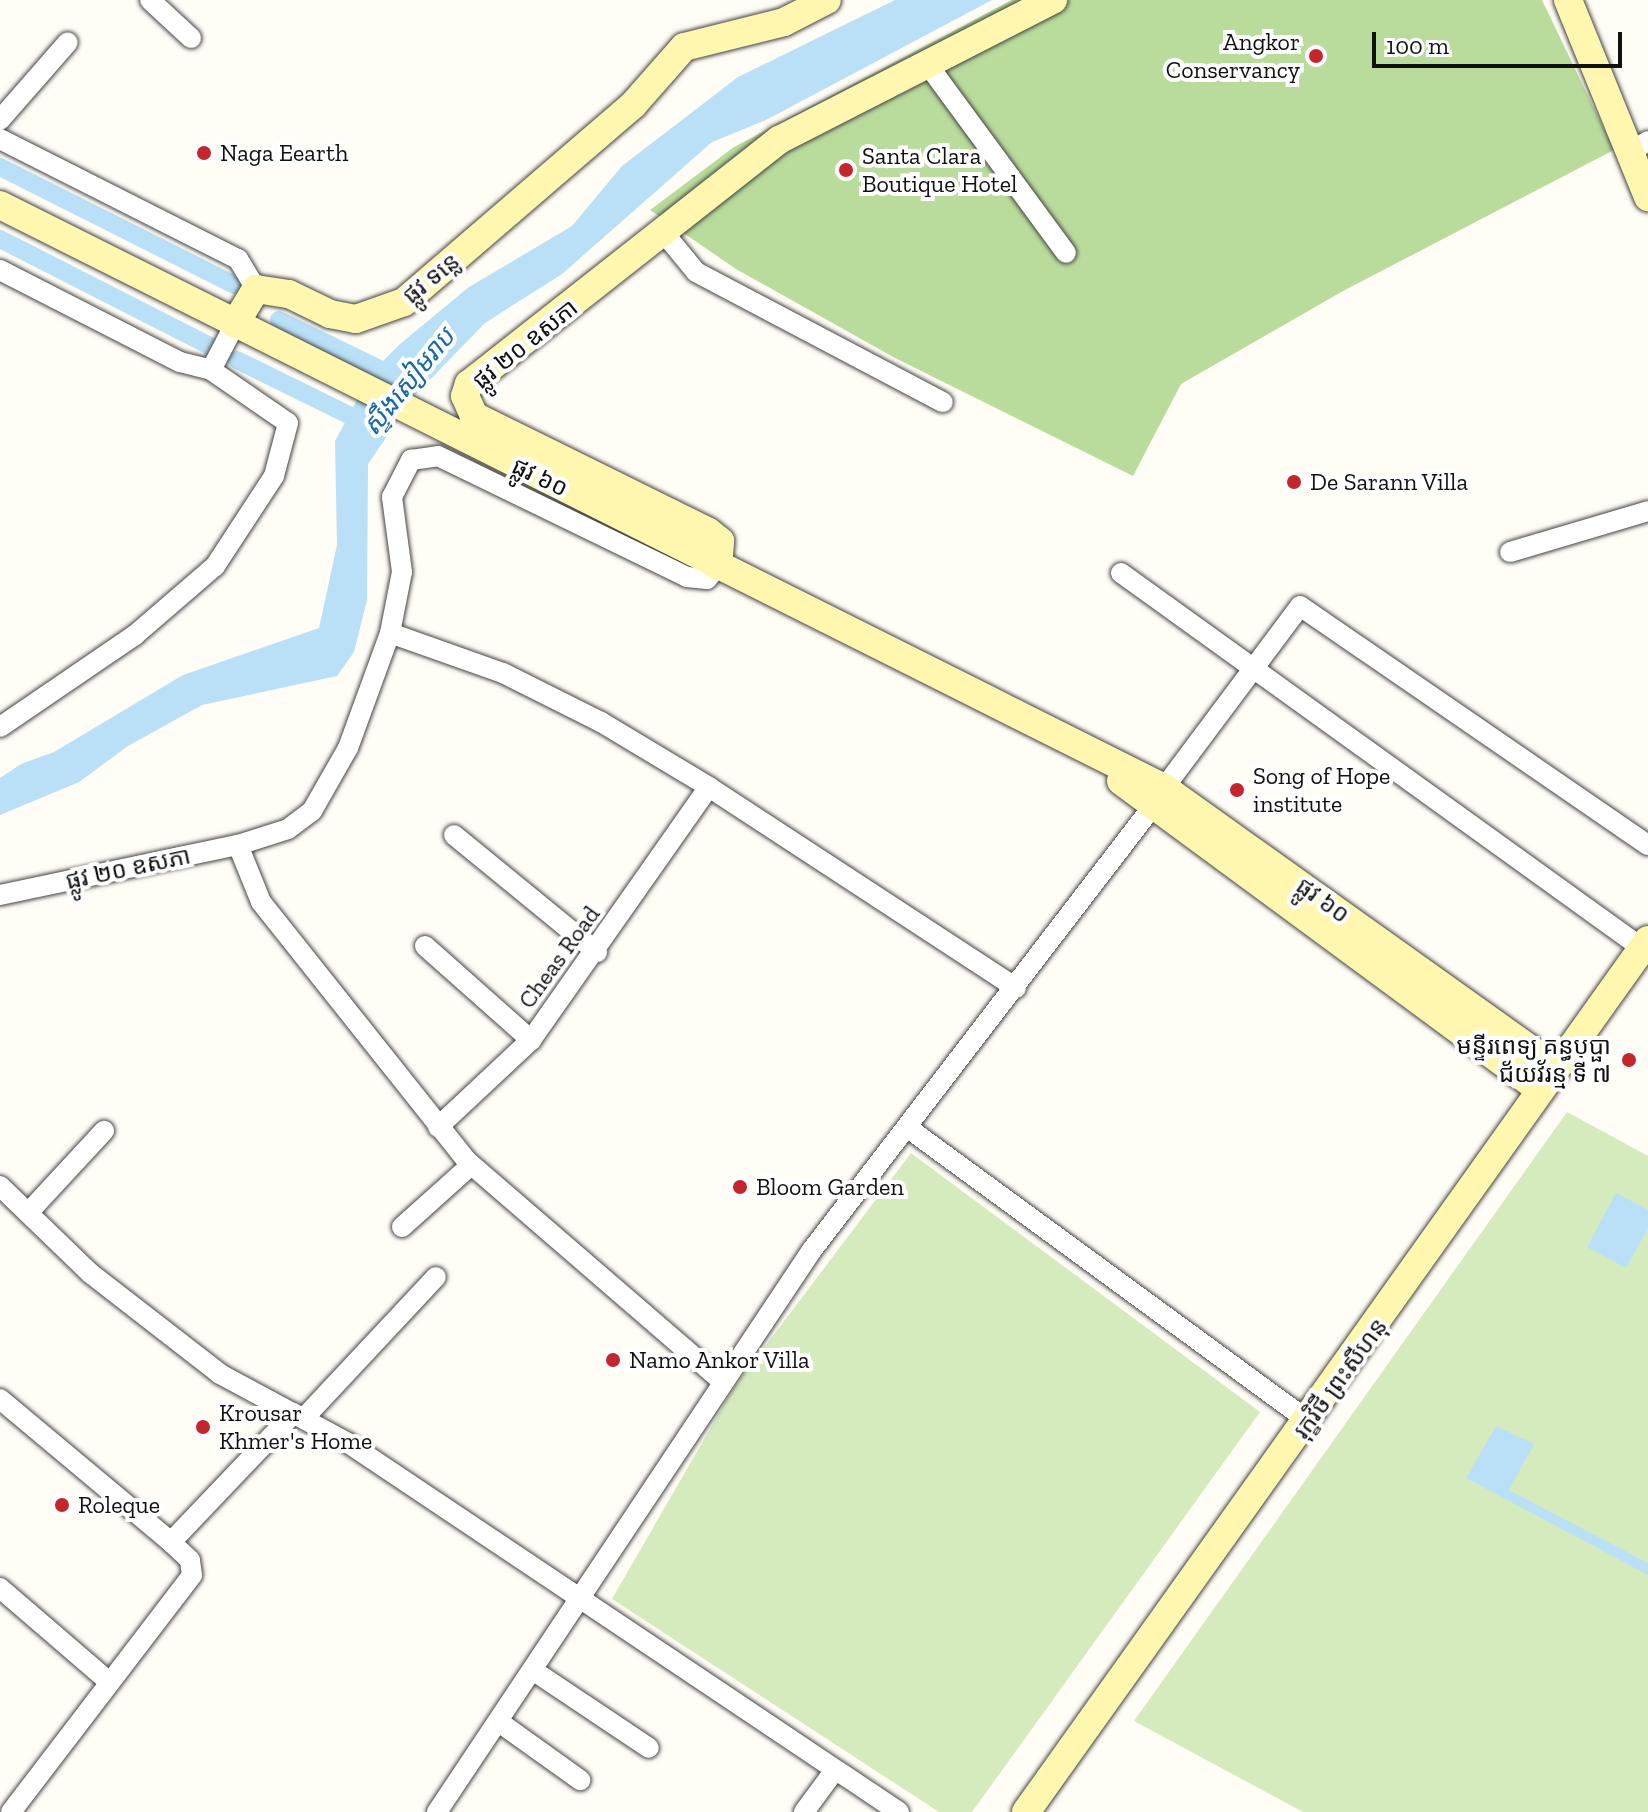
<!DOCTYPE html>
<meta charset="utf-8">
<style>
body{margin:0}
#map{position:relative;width:1648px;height:1812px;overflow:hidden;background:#fffdf5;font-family:"Zilla Slab","Noto Sans Khmer",serif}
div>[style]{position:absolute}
.green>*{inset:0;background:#d5ebbd}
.forest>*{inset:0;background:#b9dc9c}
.water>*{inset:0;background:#b9e0f7}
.canal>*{height:18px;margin:-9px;padding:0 9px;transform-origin:9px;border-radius:9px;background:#b9e0f7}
.roads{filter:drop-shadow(0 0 2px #444) drop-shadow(0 0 2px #444)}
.street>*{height:20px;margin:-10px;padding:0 10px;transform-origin:10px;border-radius:10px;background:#fff}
.secondary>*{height:28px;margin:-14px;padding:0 14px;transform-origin:14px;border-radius:14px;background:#fff6b0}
.dots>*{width:22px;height:22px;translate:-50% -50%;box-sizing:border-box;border:4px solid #fff;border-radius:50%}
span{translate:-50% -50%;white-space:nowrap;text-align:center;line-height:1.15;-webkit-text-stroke:8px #fff;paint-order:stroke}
.poi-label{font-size:24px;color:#111}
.right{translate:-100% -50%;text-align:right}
.left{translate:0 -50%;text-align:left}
.street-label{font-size:24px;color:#111}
.water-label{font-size:26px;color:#1768a6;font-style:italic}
.scale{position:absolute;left:1372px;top:32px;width:250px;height:36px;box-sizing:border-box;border:4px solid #111;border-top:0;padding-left:10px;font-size:24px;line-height:28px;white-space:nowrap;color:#111;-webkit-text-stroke:6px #fff;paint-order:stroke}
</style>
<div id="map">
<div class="green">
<div style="clip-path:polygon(1567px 1112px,1648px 1156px,1648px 1812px,1303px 1812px,1134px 1721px)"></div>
<div style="clip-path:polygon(911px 1153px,1260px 1412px,972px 1812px,939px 1812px,612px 1599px,733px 1389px)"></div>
</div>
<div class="forest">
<div style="clip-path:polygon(1012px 0,1542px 0,1614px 150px,1343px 291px,1181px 384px,1133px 476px,895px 358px,736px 269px,650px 210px,734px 147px)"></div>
</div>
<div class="water">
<div style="clip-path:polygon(895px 0,992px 0,766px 120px,712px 142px,562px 274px,485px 323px,416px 394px,368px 464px,367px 600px,354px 652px,337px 676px,202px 705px,128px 746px,79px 782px,0 815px,0 778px,21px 764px,54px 752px,183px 675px,319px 628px,337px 545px,335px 441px,372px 372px,400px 344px,469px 287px,572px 226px,622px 166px,738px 77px)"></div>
<div style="clip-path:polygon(1616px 1193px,1648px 1210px,1648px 1228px,1626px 1268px,1587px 1247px)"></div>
<div style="clip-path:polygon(1496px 1426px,1534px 1444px,1509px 1490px,1648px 1563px,1648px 1575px,1466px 1478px)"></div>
</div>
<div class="canal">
<div style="left:0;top:167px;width:263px;rotate:26.7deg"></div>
<div style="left:0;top:239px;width:240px;rotate:27deg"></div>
<div style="left:279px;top:320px;width:132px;rotate:26deg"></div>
<div style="left:237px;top:360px;width:145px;rotate:26.2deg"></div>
</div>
<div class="roads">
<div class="street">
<div style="left:150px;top:0;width:56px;rotate:42.8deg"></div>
<div style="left:928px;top:65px;width:233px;rotate:53.7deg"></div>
<div style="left:0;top:120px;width:103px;rotate:-48.9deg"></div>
<div style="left:0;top:139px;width:267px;rotate:26.8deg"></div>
<div style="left:238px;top:259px;width:35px;rotate:59deg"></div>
<div style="left:1630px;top:152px;width:21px;rotate:-31deg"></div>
<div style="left:664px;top:233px;width:50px;rotate:50.6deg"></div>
<div style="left:696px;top:272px;width:279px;rotate:27.8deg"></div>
<div style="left:0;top:270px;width:202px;rotate:27.1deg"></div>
<div style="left:180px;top:362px;width:32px;rotate:14deg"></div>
<div style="left:211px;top:370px;width:93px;rotate:34.5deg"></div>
<div style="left:288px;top:423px;width:55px;rotate:104.8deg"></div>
<div style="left:274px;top:476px;width:108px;rotate:123.2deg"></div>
<div style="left:215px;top:566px;width:106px;rotate:139.2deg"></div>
<div style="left:135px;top:635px;width:163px;rotate:145.7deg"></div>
<div style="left:211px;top:370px;width:52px;rotate:-62.4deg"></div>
<div style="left:1510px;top:552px;width:144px;rotate:-16.5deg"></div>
<div style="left:1121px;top:573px;width:642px;rotate:35.75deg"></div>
<div style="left:390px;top:633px;width:120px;rotate:19.5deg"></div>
<div style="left:503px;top:673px;width:110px;rotate:26.6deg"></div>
<div style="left:601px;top:722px;width:126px;rotate:31deg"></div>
<div style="left:709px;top:787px;width:367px;rotate:33.2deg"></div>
<div style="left:1164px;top:788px;width:227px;rotate:-53.2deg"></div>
<div style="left:1300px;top:606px;width:422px;rotate:34.5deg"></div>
<div style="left:454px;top:835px;width:185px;rotate:39.3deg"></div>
<div style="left:238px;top:845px;width:61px;rotate:68deg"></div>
<div style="left:261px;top:902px;width:330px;rotate:51.5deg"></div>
<div style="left:466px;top:1160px;width:338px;rotate:40.8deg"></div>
<div style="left:0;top:895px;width:243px;rotate:-11.9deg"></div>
<div style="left:238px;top:845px;width:52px;rotate:-17.7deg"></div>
<div style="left:288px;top:829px;width:30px;rotate:-37deg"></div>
<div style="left:312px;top:811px;width:73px;rotate:-60.3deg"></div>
<div style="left:348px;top:748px;width:122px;rotate:-69.9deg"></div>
<div style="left:390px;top:633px;width:62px;rotate:-78.9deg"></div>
<div style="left:402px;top:572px;width:76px;rotate:-97.6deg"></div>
<div style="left:392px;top:497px;width:42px;rotate:-62.8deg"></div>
<div style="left:411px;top:460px;width:27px;rotate:-8deg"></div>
<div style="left:438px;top:456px;width:277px;rotate:25.9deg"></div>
<div style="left:687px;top:577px;width:20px;rotate:6deg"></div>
<div style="left:707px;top:579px;width:17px;rotate:-50deg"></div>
<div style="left:425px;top:946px;width:142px;rotate:41.6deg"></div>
<div style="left:531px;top:1040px;width:309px;rotate:-54.9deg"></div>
<div style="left:438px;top:1127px;width:127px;rotate:-43.1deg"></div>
<div style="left:908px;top:1128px;width:497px;rotate:36.2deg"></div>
<div style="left:0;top:1186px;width:125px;rotate:44deg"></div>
<div style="left:90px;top:1273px;width:165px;rotate:37.8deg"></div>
<div style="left:220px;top:1374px;width:145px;rotate:28.3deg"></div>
<div style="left:348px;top:1443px;width:663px;rotate:33.81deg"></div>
<div style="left:28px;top:1213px;width:112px;rotate:-47.2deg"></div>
<div style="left:402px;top:1227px;width:93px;rotate:-41.9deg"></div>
<div style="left:0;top:1399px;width:223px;rotate:39.9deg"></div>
<div style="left:304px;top:1418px;width:193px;rotate:-46.9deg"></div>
<div style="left:0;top:1588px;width:143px;rotate:40.7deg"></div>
<div style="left:534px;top:1671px;width:138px;rotate:33.8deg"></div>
<div style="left:499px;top:1722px;width:100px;rotate:35.6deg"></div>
<div style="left:11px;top:1812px;width:298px;rotate:-52.6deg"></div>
<div style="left:192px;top:1575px;width:15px;rotate:-98deg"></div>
<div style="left:190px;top:1560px;width:26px;rotate:-137deg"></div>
<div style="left:171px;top:1542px;width:178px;rotate:-46.4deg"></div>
<div style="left:437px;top:1812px;width:676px;rotate:-56.29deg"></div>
<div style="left:812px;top:1250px;width:560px;rotate:-52.48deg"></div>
<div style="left:804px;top:1812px;width:52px;rotate:-53.6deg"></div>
</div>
<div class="secondary">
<div style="left:1568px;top:0;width:213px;rotate:67.9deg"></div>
<div style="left:0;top:205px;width:1302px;rotate:26.6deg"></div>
<div style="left:1164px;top:788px;width:480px;rotate:35.5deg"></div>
<div style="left:235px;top:324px;width:41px;rotate:-59deg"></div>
<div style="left:256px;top:289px;width:33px;rotate:9deg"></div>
<div style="left:289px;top:294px;width:46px;rotate:26deg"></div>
<div style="left:330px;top:314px;width:26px;rotate:11deg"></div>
<div style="left:356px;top:319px;width:51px;rotate:-19.5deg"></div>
<div style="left:404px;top:302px;width:302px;rotate:-40.7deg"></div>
<div style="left:633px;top:105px;width:77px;rotate:-48.7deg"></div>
<div style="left:684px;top:47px;width:103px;rotate:-14deg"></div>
<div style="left:784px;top:22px;width:48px;rotate:-27.1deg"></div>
<div style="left:718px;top:566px;width:25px;rotate:-85deg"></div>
<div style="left:720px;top:541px;width:16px;rotate:-142deg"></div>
<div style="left:707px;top:531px;width:260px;rotate:-153.7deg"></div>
<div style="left:474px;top:416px;width:22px;rotate:-114deg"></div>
<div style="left:465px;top:396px;width:13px;rotate:-72deg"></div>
<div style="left:469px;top:384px;width:395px;rotate:-38.2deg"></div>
<div style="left:779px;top:140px;width:308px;rotate:-27.1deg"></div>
<div style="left:1121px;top:781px;width:519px;rotate:36.38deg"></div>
<div style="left:1026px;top:1812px;width:1071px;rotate:-54.5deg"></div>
</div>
</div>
<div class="dots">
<div style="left:1316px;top:56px;background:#c4262e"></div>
<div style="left:204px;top:153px;background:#c4262e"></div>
<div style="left:846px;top:170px;background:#c4262e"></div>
<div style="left:1294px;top:482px;background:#c4262e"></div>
<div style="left:1237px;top:790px;background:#c4262e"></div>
<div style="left:1629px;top:1060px;background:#c4262e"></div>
<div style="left:740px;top:1187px;background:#c4262e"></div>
<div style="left:613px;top:1360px;background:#c4262e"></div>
<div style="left:203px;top:1427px;background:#c4262e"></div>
<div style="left:62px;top:1505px;background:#c4262e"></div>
</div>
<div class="poi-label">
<span class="right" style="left:1300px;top:56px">Angkor<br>Conservancy</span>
<span class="left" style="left:220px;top:153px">Naga Eearth</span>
<span class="left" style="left:862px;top:170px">Santa Clara<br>Boutique Hotel</span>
<span class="left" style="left:1310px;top:482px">De Sarann Villa</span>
<span class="left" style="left:1253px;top:790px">Song of Hope<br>institute</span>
<span class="right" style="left:1611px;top:1060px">មន្ទីរពេទ្យ គន្ធបុប្ផា<br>ជ័យវ័រន្ម ទី ៧</span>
<span class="left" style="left:756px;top:1187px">Bloom Garden</span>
<span class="left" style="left:629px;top:1360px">Namo Ankor Villa</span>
<span class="left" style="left:219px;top:1427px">Krousar<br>Khmer's Home</span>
<span class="left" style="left:78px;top:1505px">Roleque</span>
</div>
<div class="street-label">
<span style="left:431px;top:278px;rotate:-39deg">ផ្លូវ ទន្លេ</span>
<span style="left:525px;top:344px;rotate:-39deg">ផ្លូវ ២០ ឧសភា</span>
<span style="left:540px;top:477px;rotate:26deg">ផ្លូវ ៦០</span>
<span style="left:128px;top:868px;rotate:-12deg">ផ្លូវ ២០ ឧសភា</span>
<span style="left:1323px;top:900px;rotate:36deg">ផ្លូវ ៦០</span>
<span style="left:559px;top:957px;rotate:-54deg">Cheas Road</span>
<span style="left:1340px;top:1378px;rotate:-54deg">រុក្ខវិថី ព្រះសីហនុ</span>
</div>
<div class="water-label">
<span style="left:409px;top:382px;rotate:-51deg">ស្ទឹងសៀមរាប</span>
</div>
<div class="scale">100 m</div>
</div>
